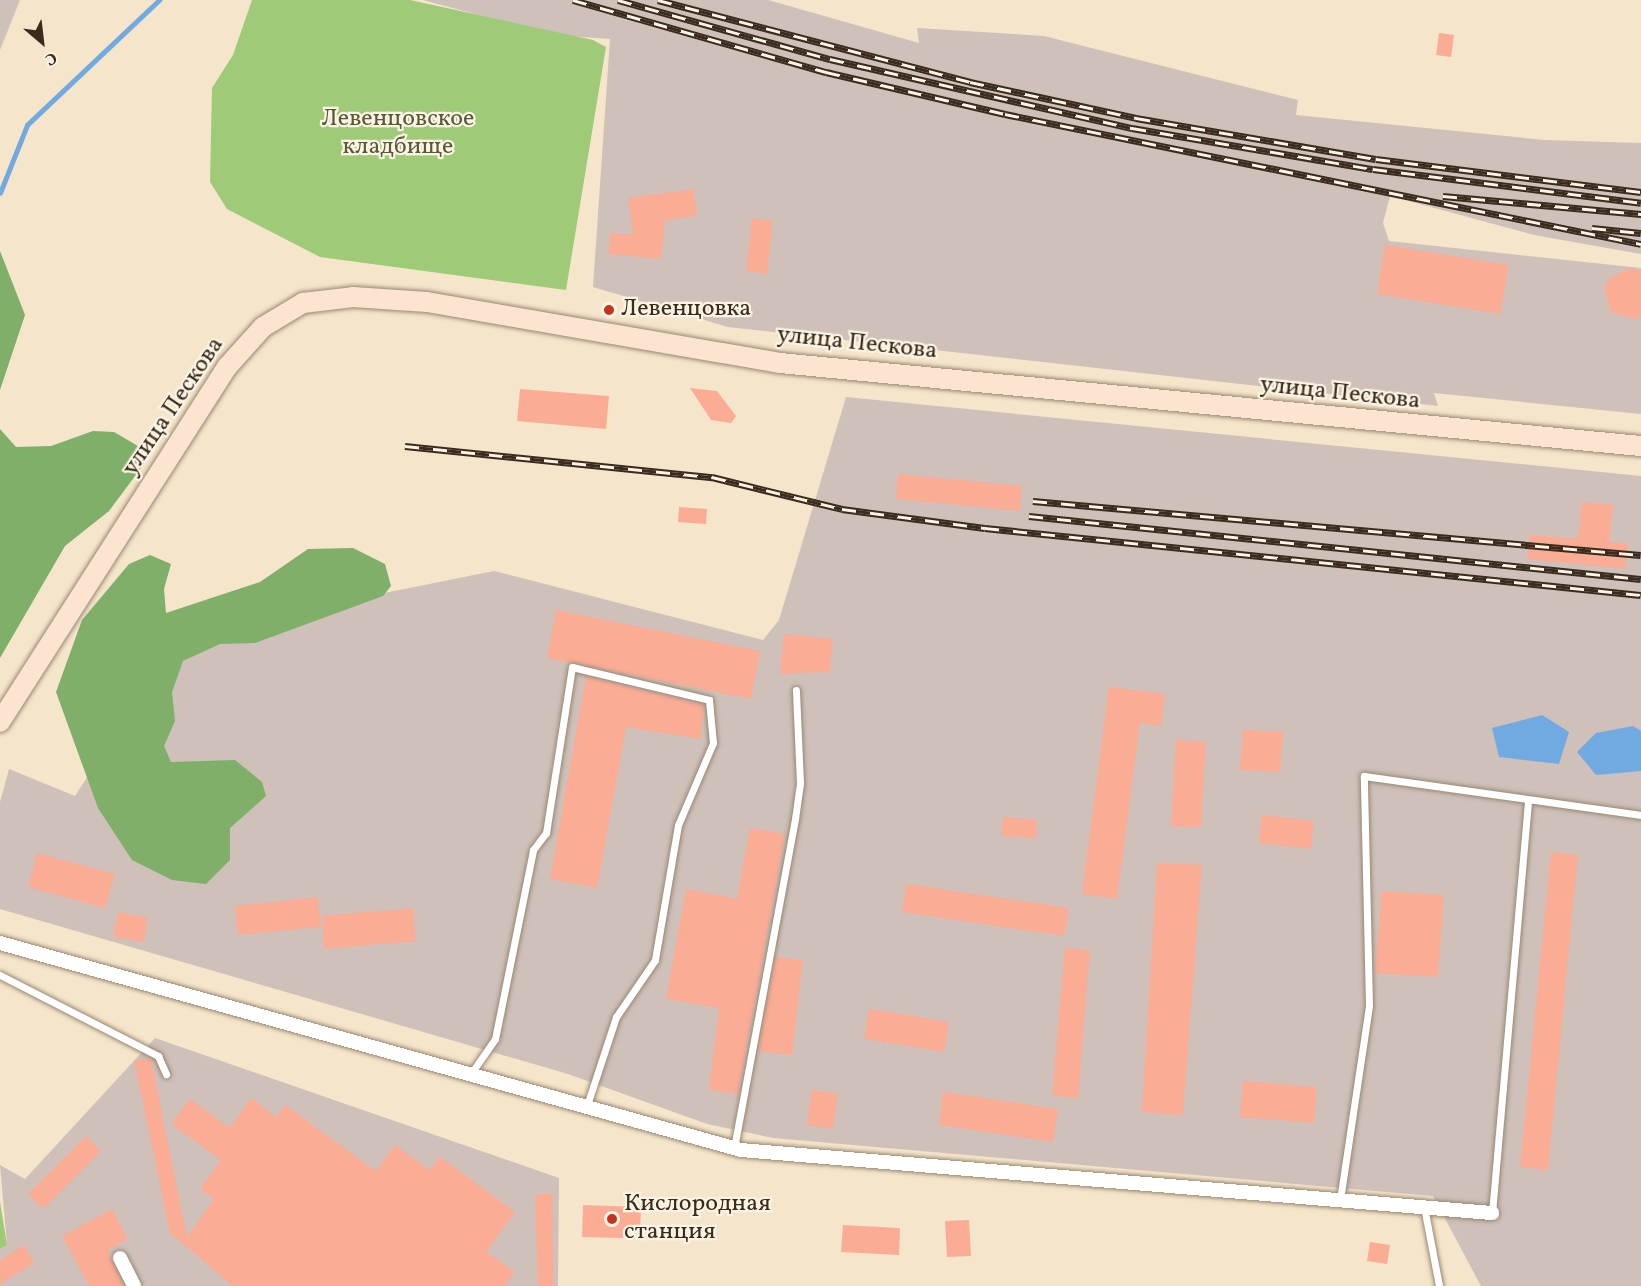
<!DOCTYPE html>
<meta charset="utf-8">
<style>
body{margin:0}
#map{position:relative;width:1641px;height:1286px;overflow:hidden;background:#f5e5ca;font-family:Vollkorn,serif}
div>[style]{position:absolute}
.industrial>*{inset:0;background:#cfc0ba}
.green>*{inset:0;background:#9fcb78}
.forest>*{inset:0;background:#7faf68}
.water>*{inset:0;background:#71aae1}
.stream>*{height:4.5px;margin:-2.25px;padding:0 2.25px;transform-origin:2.25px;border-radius:2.25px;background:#71aae1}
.building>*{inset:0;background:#faac95}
.roads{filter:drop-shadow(0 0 2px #988874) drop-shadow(0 0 2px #988874)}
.lane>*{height:7px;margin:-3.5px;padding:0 3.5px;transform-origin:3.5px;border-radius:3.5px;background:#fff}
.street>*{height:14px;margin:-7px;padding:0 7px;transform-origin:7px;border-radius:7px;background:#fff}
.secondary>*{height:20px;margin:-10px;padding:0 10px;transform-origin:10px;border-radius:10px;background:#fde4d1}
.rail>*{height:7px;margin-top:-3.5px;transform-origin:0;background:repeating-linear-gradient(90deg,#fcf5e5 0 14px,#3b2a1e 0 28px);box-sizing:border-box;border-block:2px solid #3b2a1e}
.dots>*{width:16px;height:16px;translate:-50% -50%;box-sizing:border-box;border:3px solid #fcf5e5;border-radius:50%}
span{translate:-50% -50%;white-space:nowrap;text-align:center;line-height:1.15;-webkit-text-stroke:4.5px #fcf5e5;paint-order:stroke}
.park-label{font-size:24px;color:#595a39}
.poi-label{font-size:24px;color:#3b2a1e}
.left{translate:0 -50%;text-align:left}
.street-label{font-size:24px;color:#3b2a1e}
.north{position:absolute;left:12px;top:12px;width:60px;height:60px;-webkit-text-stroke:4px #fcf5e5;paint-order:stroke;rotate:152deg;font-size:16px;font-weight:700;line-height:24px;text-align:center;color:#3b2a1e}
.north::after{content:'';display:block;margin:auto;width:21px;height:27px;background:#3b2a1e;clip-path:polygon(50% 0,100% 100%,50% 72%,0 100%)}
</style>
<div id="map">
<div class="industrial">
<div style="clip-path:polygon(0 0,20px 0,0 50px)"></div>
<div style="clip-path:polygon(423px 0,768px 0,919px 43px,917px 28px,1044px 36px,1298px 100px,1296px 115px,1545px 140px,1641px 143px,1641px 254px,1534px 235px,1390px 196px,1383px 223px,1389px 241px,1641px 268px,1641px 414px,1434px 393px,1438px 406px,728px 327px,593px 287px,610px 39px,553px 35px)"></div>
<div style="clip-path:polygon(846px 397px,1641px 476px,1641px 1286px,1481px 1286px,1433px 1196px,773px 1138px,707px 1124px,568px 1074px,0 909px,0 802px,9px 769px,75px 796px,180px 634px,494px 571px,763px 640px,779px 620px)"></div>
<div style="clip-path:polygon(155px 1038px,559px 1178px,558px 1286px,0 1286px,0 1249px,7px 1245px,0 1165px,25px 1179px)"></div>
</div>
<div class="green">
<div style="clip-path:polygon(252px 0,410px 0,593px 40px,606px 47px,566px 290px,320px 257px,227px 209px,210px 182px,212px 88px,233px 55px)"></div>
<div style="clip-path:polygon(0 1202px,7px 1245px,0 1249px)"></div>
</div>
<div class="forest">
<div style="clip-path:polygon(0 251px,25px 315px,0 390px)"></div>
<div style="clip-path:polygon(0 429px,16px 447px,51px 446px,93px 431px,114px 432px,143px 449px,144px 464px,109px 511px,65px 546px,0 658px)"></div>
<div style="clip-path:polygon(353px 548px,385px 564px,391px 586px,383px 596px,255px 643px,220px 644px,183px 661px,172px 692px,175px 721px,164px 746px,171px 762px,235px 760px,262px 782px,266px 796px,230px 828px,230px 860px,206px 884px,172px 880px,132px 860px,98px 808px,56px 692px,82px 620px,129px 564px,150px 555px,171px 564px,164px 589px,166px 613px,260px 582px,308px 549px)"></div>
</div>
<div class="water">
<div style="clip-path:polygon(1542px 715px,1569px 732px,1559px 764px,1499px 757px,1492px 728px)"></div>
<div style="clip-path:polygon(1633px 726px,1641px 731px,1641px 771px,1596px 775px,1577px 752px,1596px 733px)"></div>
</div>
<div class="stream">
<div style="left:0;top:193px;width:73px;rotate:-68.3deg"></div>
<div style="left:27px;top:125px;width:182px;rotate:-43.4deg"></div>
</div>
<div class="building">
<div style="clip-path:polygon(1439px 33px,1454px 35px,1451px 57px,1436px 55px)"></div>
<div style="clip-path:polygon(693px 189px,697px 216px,665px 220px,661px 259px,608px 254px,610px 233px,633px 235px,628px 198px)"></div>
<div style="clip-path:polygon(752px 218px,773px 221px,767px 274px,746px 271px)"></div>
<div style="clip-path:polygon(1385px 245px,1509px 265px,1500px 314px,1377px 294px)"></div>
<div style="clip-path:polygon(1632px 268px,1641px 271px,1641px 316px,1634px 319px,1611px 312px,1604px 289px,1610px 278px)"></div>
<div style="clip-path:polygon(690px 388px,717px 391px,736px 416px,731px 423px,711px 420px)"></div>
<div style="clip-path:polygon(520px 389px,609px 396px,606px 429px,517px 421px)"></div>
<div style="clip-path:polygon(898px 474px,1022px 486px,1020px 511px,896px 499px)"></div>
<div style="clip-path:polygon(1582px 502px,1613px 505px,1609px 542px,1628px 544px,1625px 569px,1527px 559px,1530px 535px,1578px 539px)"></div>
<div style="clip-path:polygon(679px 507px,707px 509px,706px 524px,678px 522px)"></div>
<div style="clip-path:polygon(556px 610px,760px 651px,751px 699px,547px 658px)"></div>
<div style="clip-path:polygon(784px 634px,833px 639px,830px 672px,780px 674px)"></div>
<div style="clip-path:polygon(586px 676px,704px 705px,704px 710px,700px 739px,626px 727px,597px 888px,550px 879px)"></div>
<div style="clip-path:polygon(1109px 687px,1165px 694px,1161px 726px,1140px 723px,1117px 899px,1082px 894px)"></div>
<div style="clip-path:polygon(1243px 730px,1283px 732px,1280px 772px,1240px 770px)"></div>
<div style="clip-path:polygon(1176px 740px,1206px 742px,1201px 827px,1171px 826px)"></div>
<div style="clip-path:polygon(1262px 815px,1314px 821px,1311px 849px,1259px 843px)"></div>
<div style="clip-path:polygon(1003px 817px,1037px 820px,1036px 838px,1001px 836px)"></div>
<div style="clip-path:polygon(750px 828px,785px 834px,738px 1094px,709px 1090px,719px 1008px,666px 999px,686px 889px,737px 899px)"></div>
<div style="clip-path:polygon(1551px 852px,1578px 855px,1548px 1170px,1520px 1167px)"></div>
<div style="clip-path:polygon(37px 853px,115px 874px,105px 908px,28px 887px)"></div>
<div style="clip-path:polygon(1157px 863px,1202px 865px,1183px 1115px,1142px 1112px)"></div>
<div style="clip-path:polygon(906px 884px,1069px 908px,1064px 936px,902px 912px)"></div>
<div style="clip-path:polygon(1382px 891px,1444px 895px,1438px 977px,1375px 973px)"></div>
<div style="clip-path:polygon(318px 897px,321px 927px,238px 935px,235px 906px)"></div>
<div style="clip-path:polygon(413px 908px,416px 941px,324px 949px,322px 916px)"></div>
<div style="clip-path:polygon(118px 912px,148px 918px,144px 942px,113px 937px)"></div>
<div style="clip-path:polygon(1065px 948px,1090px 950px,1078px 1098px,1052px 1096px)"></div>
<div style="clip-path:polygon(775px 957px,803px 960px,792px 1055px,758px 1051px)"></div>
<div style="clip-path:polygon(869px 1009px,949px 1022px,944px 1052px,864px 1039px)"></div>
<div style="clip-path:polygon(151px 1059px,187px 1237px,214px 1199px,200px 1189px,221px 1160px,171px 1124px,190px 1099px,230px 1128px,251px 1098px,276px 1117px,285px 1105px,376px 1171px,395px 1145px,430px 1170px,440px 1157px,515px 1212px,486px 1252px,515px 1272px,504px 1286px,233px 1286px,170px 1233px,134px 1060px)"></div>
<div style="clip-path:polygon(1243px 1081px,1317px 1087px,1314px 1123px,1240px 1117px)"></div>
<div style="clip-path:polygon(812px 1090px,838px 1094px,833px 1129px,807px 1125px)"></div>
<div style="clip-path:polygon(943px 1092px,1058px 1109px,1053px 1142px,939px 1125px)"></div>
<div style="clip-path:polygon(86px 1136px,101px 1151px,43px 1209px,28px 1194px)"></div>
<div style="clip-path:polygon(552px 1193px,554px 1286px,538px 1286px,535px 1195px)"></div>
<div style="clip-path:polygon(583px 1205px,641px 1207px,640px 1232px,624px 1231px,623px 1238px,582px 1237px)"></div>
<div style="clip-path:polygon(112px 1209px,128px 1239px,108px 1250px,124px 1286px,89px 1286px,62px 1236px)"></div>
<div style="clip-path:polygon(969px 1220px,971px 1256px,947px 1257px,945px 1221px)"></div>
<div style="clip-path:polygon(843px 1225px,900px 1228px,899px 1255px,841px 1252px)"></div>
<div style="clip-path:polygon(1370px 1242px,1390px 1245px,1387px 1264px,1367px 1261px)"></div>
<div style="clip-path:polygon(24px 1245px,34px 1263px,0 1284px,0 1260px)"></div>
</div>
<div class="roads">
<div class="lane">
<div style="left:0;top:975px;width:178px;rotate:27.1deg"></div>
<div style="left:158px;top:1056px;width:20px;rotate:66deg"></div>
<div style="left:470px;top:1075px;width:44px;rotate:-55.2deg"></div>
<div style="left:495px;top:1039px;width:193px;rotate:-78.6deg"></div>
<div style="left:533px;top:850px;width:21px;rotate:-53deg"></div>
<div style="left:546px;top:833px;width:168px;rotate:-81.1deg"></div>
<div style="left:572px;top:667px;width:141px;rotate:13.5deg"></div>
<div style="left:709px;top:700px;width:43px;rotate:84.7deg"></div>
<div style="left:713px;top:743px;width:89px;rotate:113.1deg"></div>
<div style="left:678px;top:825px;width:137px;rotate:99.7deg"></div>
<div style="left:655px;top:960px;width:69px;rotate:124.4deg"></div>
<div style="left:616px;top:1017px;width:96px;rotate:108.2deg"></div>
<div style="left:734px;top:1148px;width:335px;rotate:-79.5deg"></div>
<div style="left:795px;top:819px;width:36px;rotate:-82deg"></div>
<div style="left:800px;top:783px;width:93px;rotate:-92.5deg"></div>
<div style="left:1340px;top:1200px;width:197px;rotate:-81.5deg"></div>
<div style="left:1369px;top:1005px;width:229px;rotate:-91.3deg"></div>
<div style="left:1364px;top:776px;width:280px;rotate:8deg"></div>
<div style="left:1424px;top:1207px;width:80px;rotate:79.2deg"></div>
<div style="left:1492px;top:1213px;width:413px;rotate:-85deg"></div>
</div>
<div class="street">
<div style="left:0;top:943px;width:769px;rotate:15.61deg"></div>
<div style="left:741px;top:1150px;width:754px;rotate:4.8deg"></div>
<div style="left:120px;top:1258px;width:31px;rotate:63deg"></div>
</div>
<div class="secondary">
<div style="left:0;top:722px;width:421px;rotate:-57.4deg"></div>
<div style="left:227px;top:367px;width:54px;rotate:-48deg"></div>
<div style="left:263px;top:327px;width:47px;rotate:-31deg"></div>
<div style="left:303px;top:303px;width:50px;rotate:-6.8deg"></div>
<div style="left:353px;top:297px;width:74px;rotate:3.9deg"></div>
<div style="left:427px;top:302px;width:358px;rotate:9.8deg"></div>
<div style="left:780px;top:363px;width:865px;rotate:5.51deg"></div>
</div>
</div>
<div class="rail">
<div style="left:573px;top:0;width:263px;rotate:15.9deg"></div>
<div style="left:826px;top:72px;width:184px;rotate:13.2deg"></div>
<div style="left:1005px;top:114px;width:649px;rotate:11.55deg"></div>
<div style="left:618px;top:0;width:220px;rotate:15.6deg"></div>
<div style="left:830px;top:59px;width:310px;rotate:12.9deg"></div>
<div style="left:1132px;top:128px;width:244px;rotate:9.7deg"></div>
<div style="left:1373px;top:169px;width:270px;rotate:7.2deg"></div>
<div style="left:658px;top:0;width:323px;rotate:14.7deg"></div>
<div style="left:970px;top:82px;width:170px;rotate:12.2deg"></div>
<div style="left:1136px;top:118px;width:243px;rotate:9.7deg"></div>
<div style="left:1376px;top:159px;width:267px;rotate:7.1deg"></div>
<div style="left:1443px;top:196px;width:199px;rotate:5.2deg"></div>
<div style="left:1592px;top:228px;width:49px;rotate:5.8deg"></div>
<div style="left:405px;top:446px;width:309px;rotate:5.8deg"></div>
<div style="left:712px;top:477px;width:134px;rotate:13.8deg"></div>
<div style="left:842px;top:509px;width:144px;rotate:7.6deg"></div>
<div style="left:985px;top:528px;width:659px;rotate:5.83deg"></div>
<div style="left:1033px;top:501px;width:610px;rotate:5.08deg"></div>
<div style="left:1029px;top:516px;width:615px;rotate:5.88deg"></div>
</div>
<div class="dots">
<div style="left:609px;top:310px;background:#c8321e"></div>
<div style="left:612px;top:1219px;background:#c8321e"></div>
</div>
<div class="park-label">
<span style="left:398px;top:134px">Левенцовское<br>кладбище</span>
</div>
<div class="poi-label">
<span class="left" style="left:621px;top:310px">Левенцовка</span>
<span class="left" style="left:624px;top:1219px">Кислородная<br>станция</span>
</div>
<div class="street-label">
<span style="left:857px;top:344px;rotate:6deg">улица Пескова</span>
<span style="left:1340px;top:394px;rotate:6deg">улица Пескова</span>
<span style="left:174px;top:407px;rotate:-56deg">улица Пескова</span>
</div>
<div class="north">С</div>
</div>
